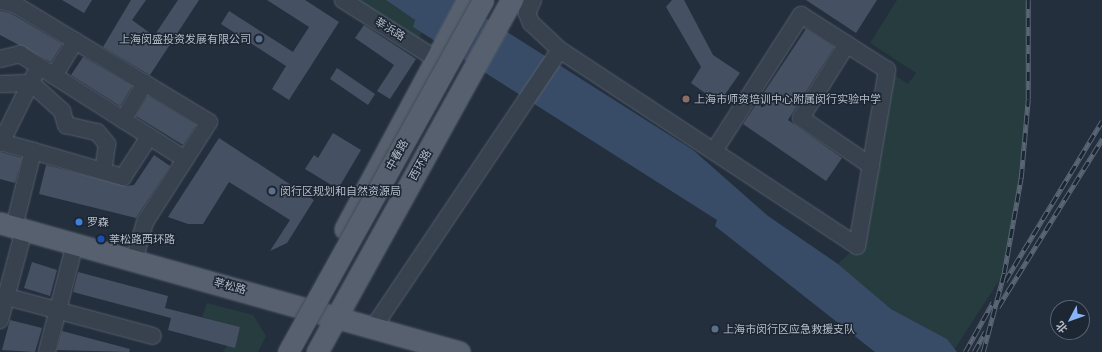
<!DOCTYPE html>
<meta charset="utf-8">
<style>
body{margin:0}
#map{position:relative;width:1102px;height:352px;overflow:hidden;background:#242f3e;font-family:"Noto Sans","Noto Sans SC",sans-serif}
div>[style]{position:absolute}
.green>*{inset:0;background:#263c3f}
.water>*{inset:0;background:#394c67}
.building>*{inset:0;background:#455162}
.roads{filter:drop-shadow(0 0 1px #565f6c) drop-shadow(0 0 1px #565f6c)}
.minor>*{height:16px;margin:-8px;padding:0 8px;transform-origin:8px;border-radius:8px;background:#38414e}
.major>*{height:21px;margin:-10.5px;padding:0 10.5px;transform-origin:10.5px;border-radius:10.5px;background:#56606e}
.rail>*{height:4.5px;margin-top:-2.25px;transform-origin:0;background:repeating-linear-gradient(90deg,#1d2633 0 9px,#5a6575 0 18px);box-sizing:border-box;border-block:1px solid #5a6575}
.bridges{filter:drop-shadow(0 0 1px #414a57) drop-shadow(0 0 1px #414a57)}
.major-bridge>*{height:21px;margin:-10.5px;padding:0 10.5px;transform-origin:10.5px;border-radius:10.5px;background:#56606e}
.dots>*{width:11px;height:11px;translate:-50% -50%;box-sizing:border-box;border:2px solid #1d2633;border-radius:50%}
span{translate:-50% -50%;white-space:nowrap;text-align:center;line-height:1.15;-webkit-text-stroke:3px #1d2633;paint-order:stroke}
.street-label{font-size:11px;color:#b4bcc9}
.poi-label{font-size:11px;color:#b4bcc9}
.right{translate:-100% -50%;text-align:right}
.left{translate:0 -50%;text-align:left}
.north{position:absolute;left:1050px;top:300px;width:40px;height:40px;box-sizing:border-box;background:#1d2633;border:1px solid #59626f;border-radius:50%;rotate:229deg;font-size:11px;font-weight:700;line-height:16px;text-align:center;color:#b4bcc9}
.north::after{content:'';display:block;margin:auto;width:14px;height:18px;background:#8ab4f8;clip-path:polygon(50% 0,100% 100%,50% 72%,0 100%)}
</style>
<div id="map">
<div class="green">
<div style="clip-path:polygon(343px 0,386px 0,415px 20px,413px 27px,422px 32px,415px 45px)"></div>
<div style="clip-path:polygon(897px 0,1028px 0,1028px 99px,1021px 178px,1004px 273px,954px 350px,947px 339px,891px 309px,838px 264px,857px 246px,887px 70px,908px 84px,916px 73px,870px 43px)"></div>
<div style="clip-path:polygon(207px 303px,253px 315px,266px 336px,258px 352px,223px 352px,240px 327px,202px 317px)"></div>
</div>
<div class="water">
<div style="clip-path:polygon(386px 0,457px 0,693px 150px,768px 216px,838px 264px,891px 309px,947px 339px,957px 352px,875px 352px,715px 226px,717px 220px,413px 27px,415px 20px)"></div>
</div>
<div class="building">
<div style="clip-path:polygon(62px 0,92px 0,84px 13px)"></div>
<div style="clip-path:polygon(131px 0,146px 0,132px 20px,154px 36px,178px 0,199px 0,150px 75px,103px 47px)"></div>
<div style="clip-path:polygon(267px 0,305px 0,339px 22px,289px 100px,272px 89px,286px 66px,221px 24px,229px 11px,293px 52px,309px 27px)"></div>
<div style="clip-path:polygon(672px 0,684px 0,713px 55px,740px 73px,719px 103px,691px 83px,701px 67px,666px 7px)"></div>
<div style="clip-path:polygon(806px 0,877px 0,856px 33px)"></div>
<div style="clip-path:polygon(0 11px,10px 13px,62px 44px,51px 62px,0 35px)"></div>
<div style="clip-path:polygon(364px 25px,416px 59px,390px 99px,377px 91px,394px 65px,355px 38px)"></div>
<div style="clip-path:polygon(806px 29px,834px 47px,788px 120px,842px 158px,826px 181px,743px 124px)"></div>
<div style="clip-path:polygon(83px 57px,132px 86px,120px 106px,71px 75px)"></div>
<div style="clip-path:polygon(337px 68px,375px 94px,368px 105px,330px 79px)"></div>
<div style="clip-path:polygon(148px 96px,196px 125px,183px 145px,136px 116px)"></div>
<div style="clip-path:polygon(333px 133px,361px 150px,338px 189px,305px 169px,314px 155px,318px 158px)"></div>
<div style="clip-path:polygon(219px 138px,314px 200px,287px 243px,270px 251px,290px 220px,229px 182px,203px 224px,188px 224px,168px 217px)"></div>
<div style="clip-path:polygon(0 152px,22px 158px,15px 183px,0 179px)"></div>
<div style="clip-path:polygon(154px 155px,170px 166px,136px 218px,39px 194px,46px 165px,126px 186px,134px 185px)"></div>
<div style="clip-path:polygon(32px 262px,57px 270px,50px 296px,24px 288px)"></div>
<div style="clip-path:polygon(78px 272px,168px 296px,165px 308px,240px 327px,235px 348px,168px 330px,171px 318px,73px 292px)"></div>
<div style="clip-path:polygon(10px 320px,42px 328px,35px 352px,2px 350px)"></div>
<div style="clip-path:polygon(62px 331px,130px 349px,129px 352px,57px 350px)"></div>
</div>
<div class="roads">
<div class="minor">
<div style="left:343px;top:0;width:110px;rotate:32.4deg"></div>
<div style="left:0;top:1px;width:14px;rotate:12deg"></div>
<div style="left:14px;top:4px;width:228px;rotate:31.2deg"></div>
<div style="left:209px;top:122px;width:119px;rotate:122.6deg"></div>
<div style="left:145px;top:222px;width:40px;rotate:106deg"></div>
<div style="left:847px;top:44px;width:87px;rotate:121.9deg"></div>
<div style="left:801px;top:118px;width:85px;rotate:34.4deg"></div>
<div style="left:560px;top:50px;width:356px;rotate:33.4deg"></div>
<div style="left:857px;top:246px;width:179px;rotate:-80.3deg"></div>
<div style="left:887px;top:70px;width:102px;rotate:-147.4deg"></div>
<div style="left:801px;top:15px;width:161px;rotate:122.6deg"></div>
<div style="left:0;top:59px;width:21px;rotate:-14deg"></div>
<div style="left:20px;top:54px;width:196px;rotate:32.5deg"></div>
<div style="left:54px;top:76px;width:41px;rotate:-59deg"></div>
<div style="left:0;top:84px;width:31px;rotate:-2deg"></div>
<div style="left:31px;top:83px;width:42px;rotate:42.1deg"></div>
<div style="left:62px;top:111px;width:15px;rotate:74deg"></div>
<div style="left:66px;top:125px;width:32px;rotate:13deg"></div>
<div style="left:97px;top:132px;width:16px;rotate:50deg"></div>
<div style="left:107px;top:144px;width:27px;rotate:98deg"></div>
<div style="left:123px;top:120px;width:43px;rotate:-59.3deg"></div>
<div style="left:0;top:142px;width:34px;rotate:15deg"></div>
<div style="left:33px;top:151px;width:78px;rotate:104deg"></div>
<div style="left:1px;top:143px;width:77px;rotate:-63.8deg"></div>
<div style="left:33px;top:151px;width:94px;rotate:16.1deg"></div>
<div style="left:123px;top:177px;width:48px;rotate:-57deg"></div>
<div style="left:0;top:295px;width:158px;rotate:15deg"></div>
<div style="left:0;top:320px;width:93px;rotate:-75.1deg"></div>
<div style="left:375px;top:325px;width:331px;rotate:-56.1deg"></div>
<div style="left:560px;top:50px;width:40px;rotate:-137deg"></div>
<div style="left:531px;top:23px;width:11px;rotate:-112deg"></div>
<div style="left:527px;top:13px;width:14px;rotate:-65deg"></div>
<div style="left:47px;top:352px;width:112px;rotate:-75.5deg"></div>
</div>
<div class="major">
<div style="left:0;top:223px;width:477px;rotate:15.7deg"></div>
<div style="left:345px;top:229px;width:260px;rotate:-61.8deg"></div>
<div style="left:317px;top:352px;width:402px;rotate:-61.1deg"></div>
</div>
</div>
<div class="rail">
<div style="left:1005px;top:281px;width:187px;rotate:-58.8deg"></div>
<div style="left:998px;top:307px;width:198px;rotate:-58.2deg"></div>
<div style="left:965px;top:352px;width:57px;rotate:-60.8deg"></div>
<div style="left:974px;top:352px;width:23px;rotate:-61deg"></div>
<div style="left:983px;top:352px;width:82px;rotate:-75.1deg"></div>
<div style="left:1004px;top:273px;width:97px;rotate:-79.9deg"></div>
<div style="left:1021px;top:178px;width:79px;rotate:-84.9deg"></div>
<div style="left:1028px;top:99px;width:99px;rotate:-90deg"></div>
</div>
<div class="bridges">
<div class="major-bridge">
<div style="left:288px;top:352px;width:402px;rotate:-61deg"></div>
</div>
</div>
<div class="dots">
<div style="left:259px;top:39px;background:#5c6f8a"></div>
<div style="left:686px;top:99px;background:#8d6e63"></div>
<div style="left:272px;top:191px;background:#5c6f8a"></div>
<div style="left:79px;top:222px;background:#3f7fe0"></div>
<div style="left:101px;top:239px;background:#1a4fb4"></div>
<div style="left:715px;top:329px;background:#5c6f8a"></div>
</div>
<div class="street-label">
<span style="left:390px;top:29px;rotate:32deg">莘浜路</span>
<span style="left:397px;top:155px;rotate:-61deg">中春路</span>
<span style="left:420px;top:165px;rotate:-61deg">西环路</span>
<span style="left:230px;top:286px;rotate:15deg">莘松路</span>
</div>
<div class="poi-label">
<span class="right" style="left:251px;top:39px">上海闵盛投资发展有限公司</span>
<span class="left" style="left:694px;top:99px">上海市师资培训中心附属闵行实验中学</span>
<span class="left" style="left:280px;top:191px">闵行区规划和自然资源局</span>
<span class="left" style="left:87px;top:222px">罗森</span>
<span class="left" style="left:109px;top:239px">莘松路西环路</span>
<span class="left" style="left:723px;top:329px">上海市闵行区应急救援支队</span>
</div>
<div class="north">北</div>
</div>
